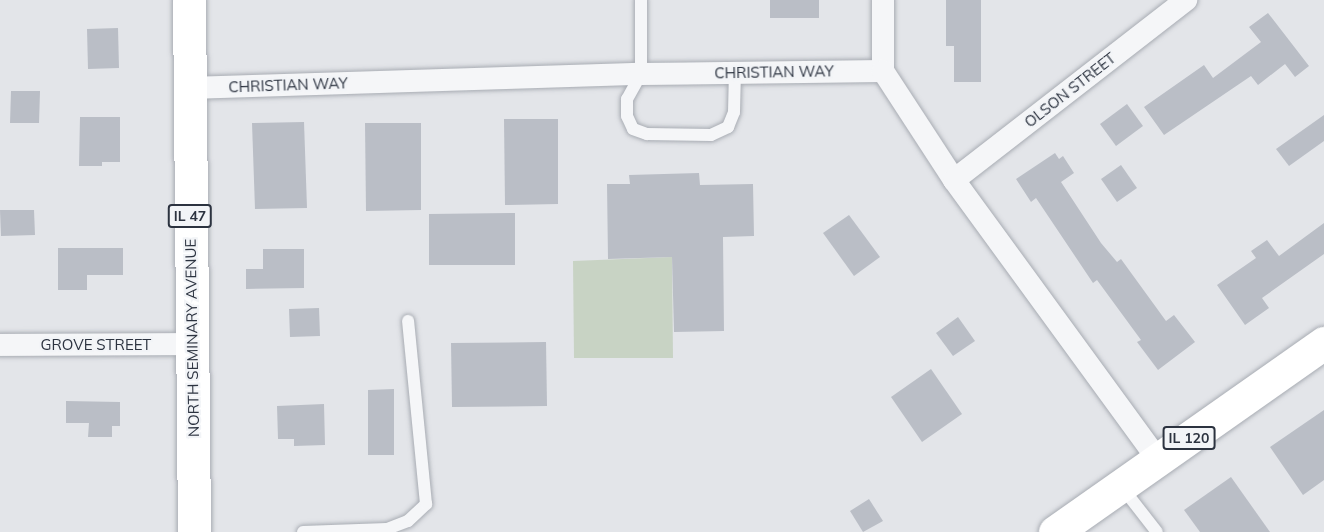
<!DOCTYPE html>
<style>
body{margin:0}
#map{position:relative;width:1324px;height:532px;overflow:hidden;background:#e3e5e9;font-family:Mulish,sans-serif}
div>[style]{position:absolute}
.green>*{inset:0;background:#c8d3c4}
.building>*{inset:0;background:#babec6}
.roads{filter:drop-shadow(0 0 2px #a8acb3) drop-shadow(0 0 2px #a8acb3)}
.service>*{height:12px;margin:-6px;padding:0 6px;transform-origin:6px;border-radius:6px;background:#f5f6f8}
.minor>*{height:22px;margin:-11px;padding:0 11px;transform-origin:11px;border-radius:11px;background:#f5f6f8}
.primary>*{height:33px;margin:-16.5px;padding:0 16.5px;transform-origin:16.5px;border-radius:16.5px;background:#fff}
span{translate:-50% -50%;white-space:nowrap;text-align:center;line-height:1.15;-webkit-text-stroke:4.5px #f2f4f7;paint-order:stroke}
.shield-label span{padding:2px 4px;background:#f2f4f7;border:2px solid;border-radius:4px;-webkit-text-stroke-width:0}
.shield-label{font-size:14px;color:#2c3340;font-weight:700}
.street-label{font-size:15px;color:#2c3340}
</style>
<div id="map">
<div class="green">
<div style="clip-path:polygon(672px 257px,673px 358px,574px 358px,573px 261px)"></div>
</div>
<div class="building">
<div style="clip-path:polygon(770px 0,819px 0,819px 18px,770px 18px)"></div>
<div style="clip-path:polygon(946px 0,981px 0,981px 82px,954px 82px,954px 46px,946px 46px)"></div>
<div style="clip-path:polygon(1268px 13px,1309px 66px,1295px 77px,1285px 64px,1258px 85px,1251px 76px,1164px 135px,1144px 107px,1204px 65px,1213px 78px,1261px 42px,1249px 27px)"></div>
<div style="clip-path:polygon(118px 28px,119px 68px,88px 69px,87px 29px)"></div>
<div style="clip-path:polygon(11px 91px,40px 91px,39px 123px,10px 123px)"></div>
<div style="clip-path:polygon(1127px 104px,1143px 126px,1116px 146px,1100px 124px)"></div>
<div style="clip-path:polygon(1324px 115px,1324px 141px,1289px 166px,1276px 149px)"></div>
<div style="clip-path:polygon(80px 117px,120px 117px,120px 162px,102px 162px,102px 166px,79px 166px)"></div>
<div style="clip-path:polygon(504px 119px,558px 119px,558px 204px,505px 205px)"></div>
<div style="clip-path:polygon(304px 122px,307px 208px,255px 209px,252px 123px)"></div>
<div style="clip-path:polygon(365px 123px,421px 123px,421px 210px,366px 211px)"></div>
<div style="clip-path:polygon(1055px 153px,1059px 159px,1063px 156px,1074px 173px,1061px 182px,1101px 243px,1117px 262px,1121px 259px,1166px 321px,1174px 315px,1195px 342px,1158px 370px,1137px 342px,1141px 340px,1097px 280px,1093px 283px,1036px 198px,1031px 202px,1016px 179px)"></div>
<div style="clip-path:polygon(1121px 165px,1137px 188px,1117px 202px,1101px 179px)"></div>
<div style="clip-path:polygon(699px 173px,700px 185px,753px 184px,754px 236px,723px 237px,724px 331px,674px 332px,672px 257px,608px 259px,607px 184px,630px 184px,629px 175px)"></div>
<div style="clip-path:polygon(0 210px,34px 210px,35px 235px,1px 236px)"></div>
<div style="clip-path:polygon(515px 213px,515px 265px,429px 265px,429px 214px)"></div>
<div style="clip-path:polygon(849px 215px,880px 257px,854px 276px,823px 233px)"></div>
<div style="clip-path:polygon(1324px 223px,1324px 254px,1262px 298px,1269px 308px,1245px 325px,1217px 285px,1256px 258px,1251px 251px,1267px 240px,1279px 256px)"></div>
<div style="clip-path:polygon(58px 248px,123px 248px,123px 275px,87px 275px,87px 290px,58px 290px)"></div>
<div style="clip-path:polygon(263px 249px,304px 249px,304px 288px,246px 289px,246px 269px,263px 269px)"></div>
<div style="clip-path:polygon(319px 308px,320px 336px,290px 337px,289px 309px)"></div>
<div style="clip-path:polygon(958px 317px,975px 341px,953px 356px,936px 333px)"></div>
<div style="clip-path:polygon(546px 342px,547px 406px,452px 407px,451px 343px)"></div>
<div style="clip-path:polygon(931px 369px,962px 414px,922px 442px,891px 397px)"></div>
<div style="clip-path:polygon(394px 389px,394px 455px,368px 455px,368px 390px)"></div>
<div style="clip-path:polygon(66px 401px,120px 402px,120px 426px,112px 426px,112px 437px,88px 437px,89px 423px,66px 423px)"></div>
<div style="clip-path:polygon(324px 404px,325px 445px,294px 446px,294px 439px,278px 439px,277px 406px)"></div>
<div style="clip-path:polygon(1324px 410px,1324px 480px,1303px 495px,1270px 447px)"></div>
<div style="clip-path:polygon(1231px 477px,1270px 532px,1200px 532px,1184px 510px)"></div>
<div style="clip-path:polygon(869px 499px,883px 521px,863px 532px,850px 511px)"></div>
</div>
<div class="roads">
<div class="service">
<div style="left:641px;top:0;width:74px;rotate:90deg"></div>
<div style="left:641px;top:74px;width:29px;rotate:119deg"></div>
<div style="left:627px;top:99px;width:17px;rotate:90deg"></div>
<div style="left:627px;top:116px;width:14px;rotate:65deg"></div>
<div style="left:633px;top:129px;width:15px;rotate:20deg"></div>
<div style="left:647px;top:134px;width:64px;rotate:0.9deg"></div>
<div style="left:711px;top:135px;width:19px;rotate:-25deg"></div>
<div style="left:728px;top:127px;width:16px;rotate:-68deg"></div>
<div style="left:734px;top:112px;width:40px;rotate:-88.6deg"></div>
<div style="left:1121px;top:486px;width:58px;rotate:52deg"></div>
<div style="left:303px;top:532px;width:84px;rotate:-2deg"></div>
<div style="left:387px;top:529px;width:22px;rotate:-21deg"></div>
<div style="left:408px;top:521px;width:25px;rotate:-43deg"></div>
<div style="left:426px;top:504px;width:184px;rotate:-95.6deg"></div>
</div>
<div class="minor">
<div style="left:883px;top:71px;width:71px;rotate:-90deg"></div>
<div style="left:189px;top:88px;width:452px;rotate:-1.8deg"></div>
<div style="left:641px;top:74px;width:242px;rotate:-0.7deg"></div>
<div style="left:883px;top:71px;width:130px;rotate:56.9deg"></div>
<div style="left:954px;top:180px;width:346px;rotate:53.9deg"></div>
<div style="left:954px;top:180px;width:294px;rotate:-37.8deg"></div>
<div style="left:0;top:345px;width:192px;rotate:-0.3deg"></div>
</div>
<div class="primary">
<div style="left:189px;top:0;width:532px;rotate:89.46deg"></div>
<div style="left:1055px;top:532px;width:329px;rotate:-35.1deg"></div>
</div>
</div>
<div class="shield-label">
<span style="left:190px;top:216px">IL 47</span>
<span style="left:1189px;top:438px">IL 120</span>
</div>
<div class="street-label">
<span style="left:774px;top:72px;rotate:-1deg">CHRISTIAN WAY</span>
<span style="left:288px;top:85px;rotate:-2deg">CHRISTIAN WAY</span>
<span style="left:1070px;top:90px;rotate:-38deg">OLSON STREET</span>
<span style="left:192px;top:338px;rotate:-91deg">NORTH SEMINARY AVENUE</span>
<span style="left:96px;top:345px">GROVE STREET</span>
</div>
</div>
